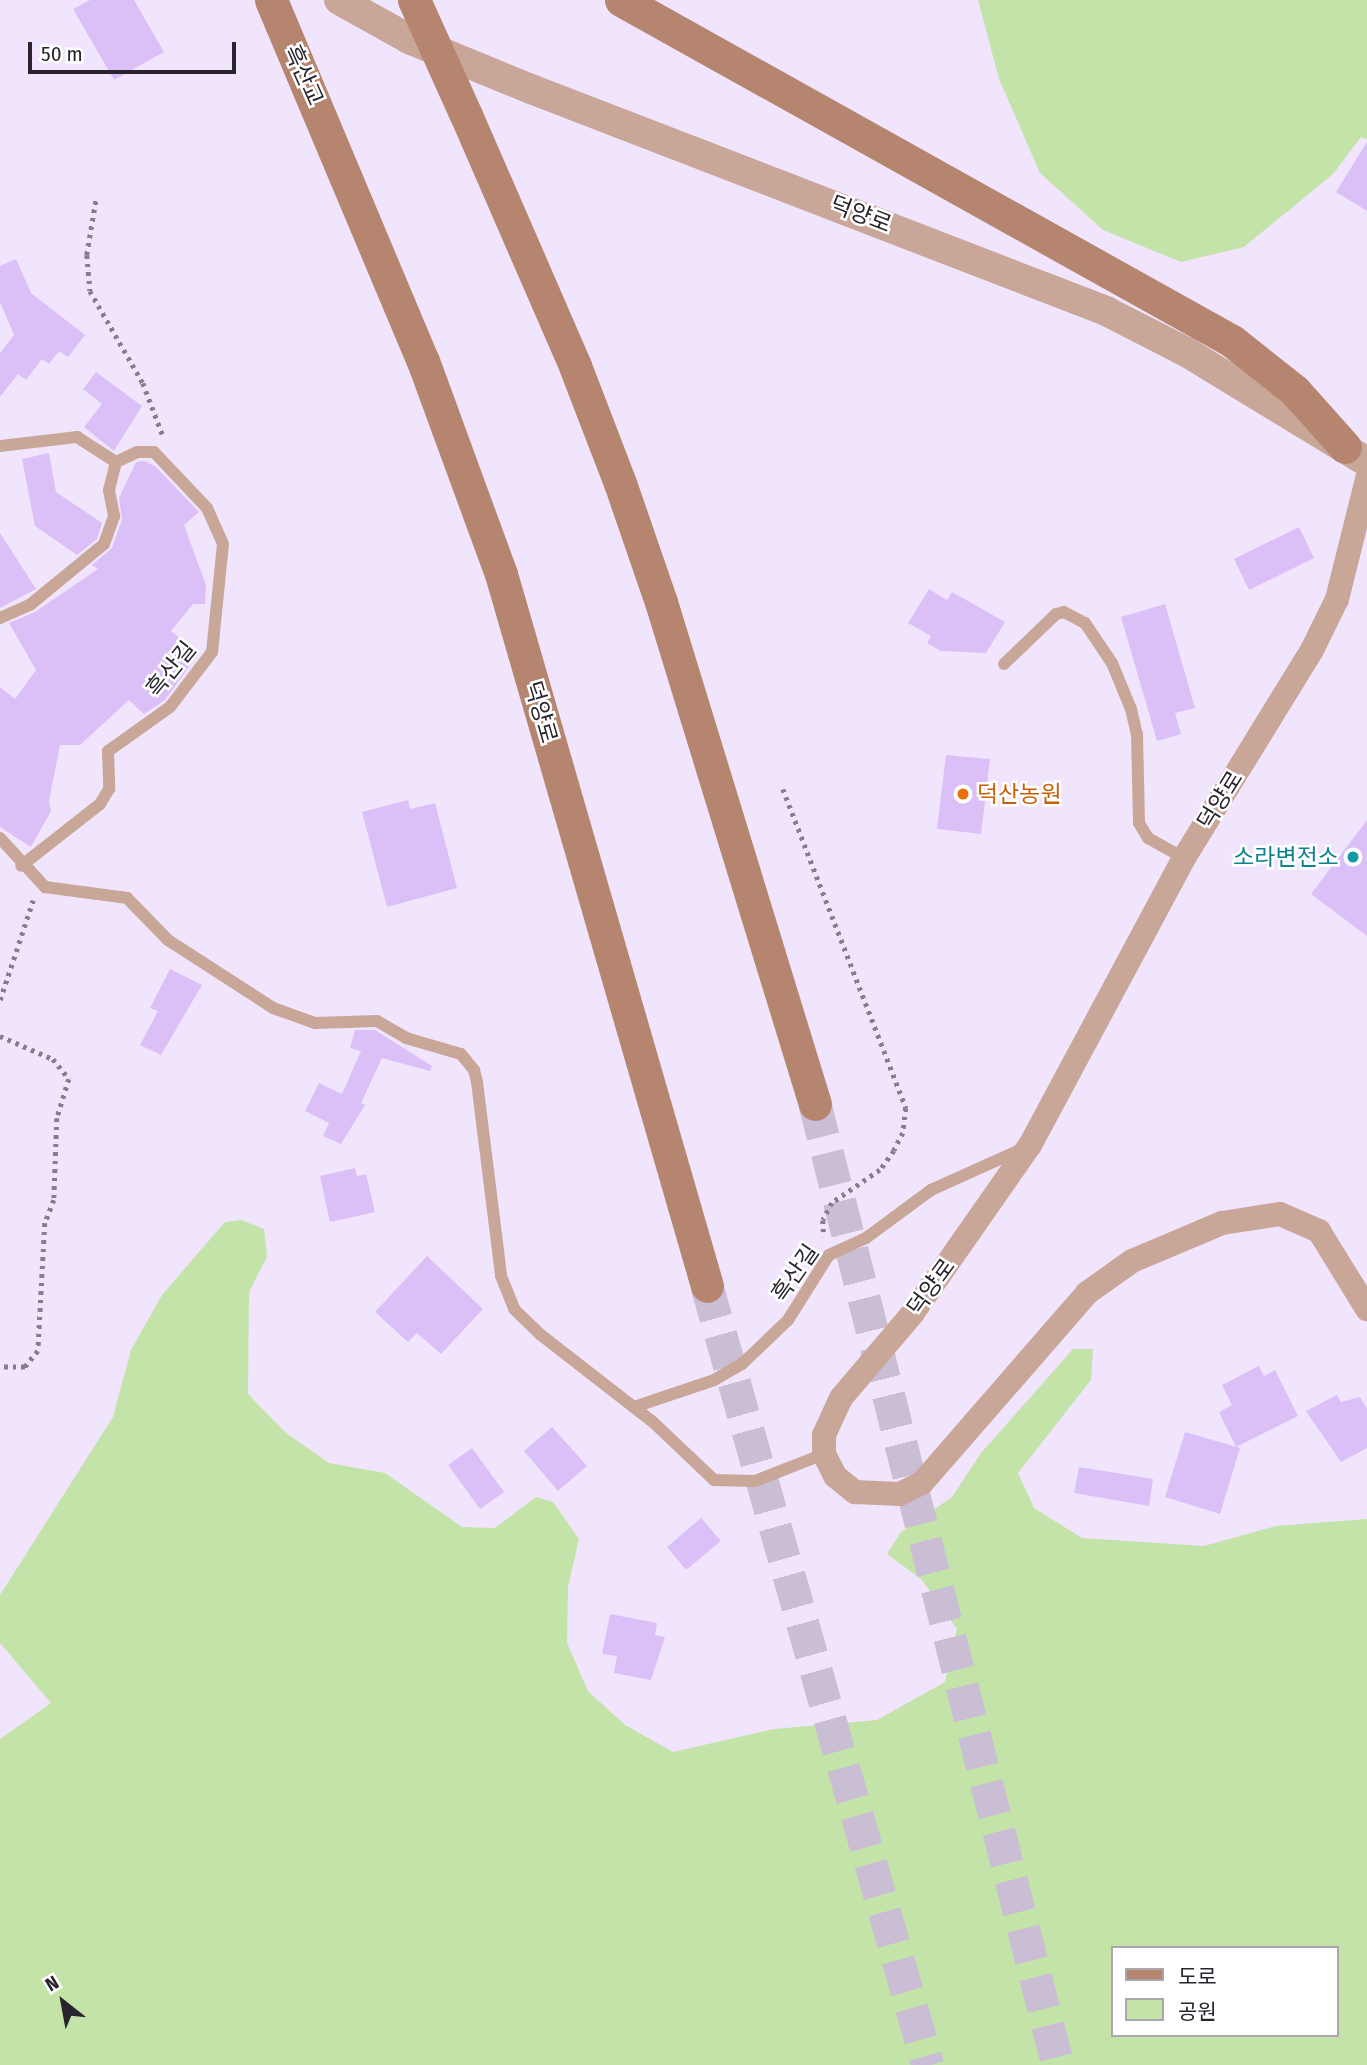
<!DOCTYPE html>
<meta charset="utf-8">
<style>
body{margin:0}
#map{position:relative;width:1367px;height:2065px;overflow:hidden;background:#f1e5fe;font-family:"Fira Sans Condensed","Noto Sans KR",sans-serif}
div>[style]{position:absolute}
.green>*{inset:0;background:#c4e3a8}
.building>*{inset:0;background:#dbc0f7}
.secondary-tunnel>*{height:33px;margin-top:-16.5px;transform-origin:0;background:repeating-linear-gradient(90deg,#c9bed4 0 33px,transparent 0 50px)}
.path>*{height:4.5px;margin-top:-2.25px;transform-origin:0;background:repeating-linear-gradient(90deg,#867e8e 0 3.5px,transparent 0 8.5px)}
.service>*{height:12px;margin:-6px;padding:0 6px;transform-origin:6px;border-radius:6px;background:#c9a798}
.minor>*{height:24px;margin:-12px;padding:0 12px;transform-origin:12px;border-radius:12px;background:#c9a798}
.tertiary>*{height:30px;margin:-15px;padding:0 15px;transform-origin:15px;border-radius:15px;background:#c9a798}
.secondary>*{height:33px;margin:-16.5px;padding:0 16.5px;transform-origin:16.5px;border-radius:16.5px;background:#b6856f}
.secondary-bridge>*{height:33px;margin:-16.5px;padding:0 16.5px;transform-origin:16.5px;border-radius:16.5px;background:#b6856f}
.dots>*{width:19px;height:19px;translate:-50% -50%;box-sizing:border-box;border:4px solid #fff;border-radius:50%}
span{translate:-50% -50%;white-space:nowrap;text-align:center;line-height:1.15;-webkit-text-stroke:5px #fff;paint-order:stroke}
.street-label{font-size:23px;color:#29242d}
.food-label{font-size:23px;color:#c56008}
.left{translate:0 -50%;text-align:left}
.culture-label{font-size:23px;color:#0d838f}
.right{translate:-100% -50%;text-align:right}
.legend{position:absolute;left:1111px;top:1946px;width:228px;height:91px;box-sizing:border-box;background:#fff;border:2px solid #a9a7ab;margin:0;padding:9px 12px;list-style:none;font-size:21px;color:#29242d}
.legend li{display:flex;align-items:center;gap:14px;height:35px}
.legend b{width:35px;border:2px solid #a9a7ab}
.north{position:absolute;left:28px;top:1967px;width:70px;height:70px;-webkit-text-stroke:5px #fff;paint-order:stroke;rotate:329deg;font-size:19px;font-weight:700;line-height:28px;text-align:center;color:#29242d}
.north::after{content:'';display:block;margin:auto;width:24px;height:32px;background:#29242d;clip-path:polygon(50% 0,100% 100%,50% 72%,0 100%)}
.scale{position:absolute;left:28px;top:42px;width:208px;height:32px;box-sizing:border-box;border:4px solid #29242d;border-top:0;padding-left:9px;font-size:21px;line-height:24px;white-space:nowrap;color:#29242d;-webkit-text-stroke:5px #fff;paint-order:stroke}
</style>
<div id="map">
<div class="green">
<div style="clip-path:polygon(978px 0,1367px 0,1367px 139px,1361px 137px,1333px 174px,1244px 247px,1181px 262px,1103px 230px,1040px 173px,999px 79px)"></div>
<div style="clip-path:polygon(evenodd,241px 1220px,264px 1229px,267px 1257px,249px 1292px,248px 1394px,286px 1433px,329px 1463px,385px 1473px,462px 1527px,495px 1528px,536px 1497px,553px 1502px,579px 1539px,568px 1587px,567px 1643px,588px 1691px,625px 1725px,673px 1752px,774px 1729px,877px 1720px,945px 1682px,957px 1629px,921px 1579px,887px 1554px,901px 1532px,952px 1497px,981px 1453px,1073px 1349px,1093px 1349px,1091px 1380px,1018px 1473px,1034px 1508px,1082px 1538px,1204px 1546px,1276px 1526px,1367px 1519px,1367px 2065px,0 2065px,0 1739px,51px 1703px,0 1643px,0 1595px,113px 1417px,131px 1350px,162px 1295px,225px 1222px,241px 1220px,1113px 1948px,1337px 1948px,1337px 2035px,1113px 2035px,1113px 1948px)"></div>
</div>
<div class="building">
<div style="clip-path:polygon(90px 0,134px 0,164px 52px,114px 80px,73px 9px)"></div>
<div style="clip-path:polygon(1367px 142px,1367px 211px,1336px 192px)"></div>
<div style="clip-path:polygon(16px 259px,31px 293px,85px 335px,68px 357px,59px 351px,49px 364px,42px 359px,26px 380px,18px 374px,0 397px,0 353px,14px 335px,0 302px,0 266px)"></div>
<div style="clip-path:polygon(96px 372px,142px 406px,114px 451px,84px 427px,102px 404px,83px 389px)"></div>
<div style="clip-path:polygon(49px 453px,56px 492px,102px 523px,97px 539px,77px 555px,35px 526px,22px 459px)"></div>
<div style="clip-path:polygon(144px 461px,155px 466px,199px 512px,184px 525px,206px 585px,205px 604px,193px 604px,171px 631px,199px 653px,165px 700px,144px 714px,129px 700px,80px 745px,60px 745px,49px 801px,51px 811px,31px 847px,0 827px,0 687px,15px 699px,36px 670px,9px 623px,35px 612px,98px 569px,92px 565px,112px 548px,122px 519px,119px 498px,136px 462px)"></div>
<div style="clip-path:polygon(1299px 527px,1314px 558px,1249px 590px,1234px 559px)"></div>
<div style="clip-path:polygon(0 533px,36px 589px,0 608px)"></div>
<div style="clip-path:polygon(929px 589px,947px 600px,952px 592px,1005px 622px,986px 653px,941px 651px,927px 643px,931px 636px,908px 623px)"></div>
<div style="clip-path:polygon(1165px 604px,1195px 708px,1175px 713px,1181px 734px,1157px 741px,1121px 617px)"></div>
<div style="clip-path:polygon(946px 755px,990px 759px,981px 834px,937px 829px)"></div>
<div style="clip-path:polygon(408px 800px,410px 809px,435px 803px,457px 888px,387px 907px,362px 812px)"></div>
<div style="clip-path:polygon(1367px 820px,1367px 936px,1311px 894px)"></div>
<div style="clip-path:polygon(170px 969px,202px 985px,161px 1055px,140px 1045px,158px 1011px,150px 1008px)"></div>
<div style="clip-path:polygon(355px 1030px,375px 1030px,432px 1066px,430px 1071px,382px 1058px,361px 1103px,365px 1105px,341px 1144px,323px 1136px,329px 1123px,305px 1111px,319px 1083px,342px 1094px,361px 1051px,350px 1048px)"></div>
<div style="clip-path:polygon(355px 1168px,357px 1176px,366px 1174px,375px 1212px,330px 1222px,320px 1176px)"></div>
<div style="clip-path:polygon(427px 1256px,483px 1309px,441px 1354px,417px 1333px,408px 1342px,375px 1312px)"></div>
<div style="clip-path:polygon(1259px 1366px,1264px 1376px,1275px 1370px,1298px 1416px,1236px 1447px,1219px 1412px,1232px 1405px,1222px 1385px)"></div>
<div style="clip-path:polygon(1337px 1395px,1341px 1402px,1360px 1397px,1367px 1409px,1367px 1448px,1341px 1462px,1306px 1411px)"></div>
<div style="clip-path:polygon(552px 1427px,587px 1466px,558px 1491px,524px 1451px)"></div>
<div style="clip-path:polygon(1185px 1432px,1240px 1448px,1220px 1514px,1165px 1497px)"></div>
<div style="clip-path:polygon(472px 1448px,504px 1492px,480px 1509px,448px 1465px)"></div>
<div style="clip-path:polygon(1079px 1467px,1153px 1479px,1149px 1506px,1074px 1493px)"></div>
<div style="clip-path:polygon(701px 1518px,721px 1541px,686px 1570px,667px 1547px)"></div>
<div style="clip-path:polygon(610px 1614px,657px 1623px,655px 1635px,665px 1637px,651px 1680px,614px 1673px,617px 1656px,602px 1654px)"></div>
</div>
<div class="secondary-tunnel">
<div style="left:815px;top:1104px;width:991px;rotate:75.81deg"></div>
<div style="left:707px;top:1286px;width:810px;rotate:74.16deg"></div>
</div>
<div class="path">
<div style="left:96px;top:201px;width:55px;rotate:99.5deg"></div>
<div style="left:87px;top:255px;width:36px;rotate:85deg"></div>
<div style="left:90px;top:291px;width:106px;rotate:60.1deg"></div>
<div style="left:143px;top:383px;width:57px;rotate:69.3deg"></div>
<div style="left:783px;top:789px;width:342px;rotate:68.9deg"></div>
<div style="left:906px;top:1108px;width:25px;rotate:97deg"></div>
<div style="left:903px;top:1133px;width:20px;rotate:117deg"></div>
<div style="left:894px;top:1151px;width:24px;rotate:126deg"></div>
<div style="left:880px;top:1170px;width:58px;rotate:145.5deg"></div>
<div style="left:832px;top:1203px;width:19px;rotate:118deg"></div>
<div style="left:823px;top:1220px;width:17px;rotate:87deg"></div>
<div style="left:0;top:1000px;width:105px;rotate:-71.7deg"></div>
<div style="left:0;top:1036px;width:58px;rotate:23.5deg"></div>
<div style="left:53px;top:1059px;width:26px;rotate:51deg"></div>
<div style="left:69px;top:1079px;width:41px;rotate:107.1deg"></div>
<div style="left:57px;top:1118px;width:82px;rotate:92.1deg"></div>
<div style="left:54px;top:1200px;width:25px;rotate:111deg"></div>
<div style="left:45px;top:1223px;width:128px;rotate:93.1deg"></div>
<div style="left:38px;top:1351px;width:21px;rotate:129deg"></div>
<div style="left:25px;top:1367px;width:25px;rotate:180deg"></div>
</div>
<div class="service">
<div style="left:0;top:446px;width:78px;rotate:-6.7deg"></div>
<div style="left:77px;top:437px;width:46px;rotate:32.7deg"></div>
<div style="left:116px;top:462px;width:23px;rotate:-25deg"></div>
<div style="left:137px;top:452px;width:17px"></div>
<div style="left:154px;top:452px;width:77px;rotate:46.6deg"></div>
<div style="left:207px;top:508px;width:39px;rotate:66deg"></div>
<div style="left:223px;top:544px;width:109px;rotate:95.8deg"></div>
<div style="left:212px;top:652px;width:69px;rotate:127.4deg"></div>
<div style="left:170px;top:707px;width:76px;rotate:144.6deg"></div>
<div style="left:108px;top:751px;width:38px;rotate:88deg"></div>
<div style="left:109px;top:789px;width:17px;rotate:121deg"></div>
<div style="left:100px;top:804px;width:100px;rotate:141.9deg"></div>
<div style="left:0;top:618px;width:34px;rotate:-24deg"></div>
<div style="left:31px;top:604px;width:94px;rotate:-39.4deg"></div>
<div style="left:104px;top:544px;width:30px;rotate:-70deg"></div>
<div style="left:114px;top:516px;width:26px;rotate:-101deg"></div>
<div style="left:109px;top:490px;width:29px;rotate:-76deg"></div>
<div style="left:1004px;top:664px;width:72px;rotate:-43.9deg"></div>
<div style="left:1056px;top:614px;width:8px;rotate:-14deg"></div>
<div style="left:1064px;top:612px;width:24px;rotate:28deg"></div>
<div style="left:1085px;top:623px;width:48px;rotate:56deg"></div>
<div style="left:1112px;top:663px;width:50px;rotate:67.6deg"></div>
<div style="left:1131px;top:709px;width:26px;rotate:77deg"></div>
<div style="left:1137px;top:734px;width:89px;rotate:88.7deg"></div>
<div style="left:1139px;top:823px;width:17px;rotate:59deg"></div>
<div style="left:1148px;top:838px;width:41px;rotate:29.1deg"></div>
<div style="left:0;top:838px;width:67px;rotate:47.4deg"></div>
<div style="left:45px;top:887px;width:83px;rotate:7.6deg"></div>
<div style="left:127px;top:898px;width:59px;rotate:45.7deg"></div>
<div style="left:168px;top:940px;width:125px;rotate:32.9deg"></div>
<div style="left:273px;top:1008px;width:45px;rotate:19.7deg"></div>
<div style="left:315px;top:1023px;width:62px;rotate:-1.8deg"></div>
<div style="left:377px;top:1021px;width:34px;rotate:30deg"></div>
<div style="left:406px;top:1038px;width:57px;rotate:16.2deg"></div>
<div style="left:461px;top:1054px;width:21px;rotate:51deg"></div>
<div style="left:474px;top:1070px;width:12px;rotate:76deg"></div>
<div style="left:477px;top:1082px;width:195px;rotate:82.9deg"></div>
<div style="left:501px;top:1276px;width:35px;rotate:68deg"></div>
<div style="left:514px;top:1309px;width:37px;rotate:44deg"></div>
<div style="left:541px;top:1335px;width:143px;rotate:37.9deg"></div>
<div style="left:654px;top:1423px;width:83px;rotate:43.5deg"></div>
<div style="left:714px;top:1480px;width:41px;rotate:1.4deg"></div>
<div style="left:755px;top:1481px;width:74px;rotate:-21.4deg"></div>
<div style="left:634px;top:1407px;width:84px;rotate:-18.6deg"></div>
<div style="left:714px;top:1380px;width:32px;rotate:-30deg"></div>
<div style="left:742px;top:1364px;width:64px;rotate:-43.7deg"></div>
<div style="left:788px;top:1320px;width:77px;rotate:-57.8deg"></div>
<div style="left:829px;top:1255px;width:41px;rotate:-24.7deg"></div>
<div style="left:866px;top:1238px;width:81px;rotate:-36.4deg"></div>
<div style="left:931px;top:1190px;width:100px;rotate:-24.3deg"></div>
</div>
<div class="minor">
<div style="left:1367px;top:479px;width:124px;rotate:104deg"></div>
<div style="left:1337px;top:599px;width:57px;rotate:116.1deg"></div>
<div style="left:1312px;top:650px;width:244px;rotate:121.6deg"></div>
<div style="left:1184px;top:858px;width:326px;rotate:118.2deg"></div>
<div style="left:1030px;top:1145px;width:205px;rotate:124.9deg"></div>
<div style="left:913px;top:1313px;width:111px;rotate:130.3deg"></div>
<div style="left:841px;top:1398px;width:41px;rotate:114.7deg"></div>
<div style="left:824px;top:1435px;width:19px;rotate:90deg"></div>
<div style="left:824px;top:1454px;width:25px;rotate:63deg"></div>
<div style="left:835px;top:1476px;width:26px;rotate:39deg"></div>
<div style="left:855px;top:1492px;width:45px;rotate:2.5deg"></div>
<div style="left:900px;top:1494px;width:25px;rotate:-27deg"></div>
<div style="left:922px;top:1483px;width:252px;rotate:-49deg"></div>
<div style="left:1087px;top:1293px;width:55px;rotate:-35.4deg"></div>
<div style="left:1132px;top:1261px;width:98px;rotate:-22.9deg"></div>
<div style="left:1222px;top:1223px;width:59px;rotate:-8.8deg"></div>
<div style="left:1280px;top:1214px;width:43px;rotate:23.6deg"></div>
<div style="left:1319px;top:1231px;width:92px;rotate:58.4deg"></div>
</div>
<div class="tertiary">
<div style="left:339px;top:0;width:80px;rotate:29.1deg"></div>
<div style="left:409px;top:39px;width:132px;rotate:22.3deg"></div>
<div style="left:531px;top:89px;width:616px;rotate:21.11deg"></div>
<div style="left:1106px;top:311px;width:92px;rotate:27.1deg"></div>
<div style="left:1188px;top:353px;width:210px;rotate:31.3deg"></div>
</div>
<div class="secondary">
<div style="left:271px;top:0;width:392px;rotate:67.2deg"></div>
<div style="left:423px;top:361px;width:227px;rotate:69.9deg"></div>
<div style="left:501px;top:574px;width:741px;rotate:73.86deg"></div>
<div style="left:621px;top:0;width:700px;rotate:29.17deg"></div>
<div style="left:1232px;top:341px;width:80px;rotate:38.4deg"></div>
<div style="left:1295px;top:391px;width:75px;rotate:48.2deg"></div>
<div style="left:466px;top:115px;width:274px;rotate:66.5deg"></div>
<div style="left:575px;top:366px;width:125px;rotate:69deg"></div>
<div style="left:620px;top:483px;width:126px;rotate:71deg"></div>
<div style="left:661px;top:602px;width:525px;rotate:72.95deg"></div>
</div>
<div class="secondary-bridge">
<div style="left:414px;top:0;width:126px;rotate:65.7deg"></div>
</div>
<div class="dots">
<div style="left:963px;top:794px;background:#e8710a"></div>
<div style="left:1353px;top:857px;background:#0f9aa8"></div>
</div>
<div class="street-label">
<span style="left:304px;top:75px;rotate:66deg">흑산교</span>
<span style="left:861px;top:214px;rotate:21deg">덕양로</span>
<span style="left:171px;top:669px;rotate:-51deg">흑산길</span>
<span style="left:541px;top:712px;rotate:74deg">덕양로</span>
<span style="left:1220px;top:800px;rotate:-58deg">덕양로</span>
<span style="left:795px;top:1273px;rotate:-55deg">흑산길</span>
<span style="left:931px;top:1287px;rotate:-54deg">덕양로</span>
</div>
<div class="food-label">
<span class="left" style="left:977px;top:794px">덕산농원</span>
</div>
<div class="culture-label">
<span class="right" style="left:1339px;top:857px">소라변전소</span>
</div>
<ul class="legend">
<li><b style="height:9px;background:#b6856f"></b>도로</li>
<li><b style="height:19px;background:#c4e3a8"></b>공원</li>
</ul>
<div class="north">N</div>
<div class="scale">50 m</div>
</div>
